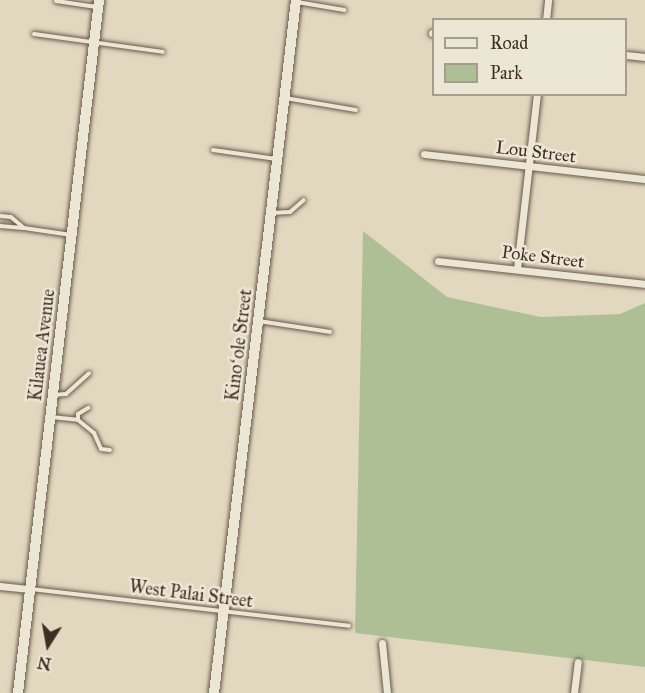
<!DOCTYPE html>
<meta charset="utf-8">
<style>
body{margin:0}
#map{position:relative;width:645px;height:693px;overflow:hidden;background:#e2d8bf;font-family:"IM FELL Great Primer",serif}
div>[style]{position:absolute}
.green>*{inset:0;background:#afbf95}
.roads{filter:drop-shadow(0 0 2px #68584b) drop-shadow(0 0 2px #68584b)}
.lane>*{height:4px;margin:-2px;padding:0 2px;transform-origin:2px;border-radius:2px;background:#ece6d5}
.street>*{height:7px;margin:-3.5px;padding:0 3.5px;transform-origin:3.5px;border-radius:3.5px;background:#ece6d5}
.secondary>*{height:10px;margin:-5px;padding:0 5px;transform-origin:5px;border-radius:5px;background:#ece6d5}
span{translate:-50% -50%;white-space:nowrap;text-align:center;line-height:1.15;-webkit-text-stroke:5px #ece6d5;paint-order:stroke}
.street-label{font-size:18px;color:#402e24}
.legend{position:absolute;left:432px;top:18px;width:195px;height:78px;box-sizing:border-box;background:#ece6d5;border:2px solid #a79c8e;margin:0;padding:8px 10px;list-style:none;font-size:18px;color:#402e24}
.legend li{display:flex;align-items:center;gap:12px;height:30px}
.legend b{width:30px;border:2px solid #a79c8e}
.north{position:absolute;left:18px;top:615px;width:60px;height:60px;-webkit-text-stroke:4px #ece6d5;paint-order:stroke;rotate:191deg;font-size:16px;font-weight:700;line-height:24px;text-align:center;color:#402e24}
.north::after{content:'';display:block;margin:auto;width:21px;height:27px;background:#402e24;clip-path:polygon(50% 0,100% 100%,50% 72%,0 100%)}
</style>
<div id="map">
<div class="green">
<div style="clip-path:polygon(363px 231px,447px 297px,541px 317px,620px 314px,645px 303px,645px 667px,355px 633px)"></div>
</div>
<div class="roads">
<div class="lane">
<div style="left:56px;top:1px;width:41px;rotate:8.3deg"></div>
<div style="left:297px;top:2px;width:48px;rotate:9.7deg"></div>
<div style="left:34px;top:34px;width:130px;rotate:7.9deg"></div>
<div style="left:285px;top:98px;width:72px;rotate:9.6deg"></div>
<div style="left:213px;top:150px;width:64px;rotate:8.1deg"></div>
<div style="left:271px;top:213px;width:19px;rotate:-3deg"></div>
<div style="left:290px;top:212px;width:18px;rotate:-41deg"></div>
<div style="left:1px;top:216px;width:10px;rotate:6deg"></div>
<div style="left:11px;top:217px;width:17px;rotate:40deg"></div>
<div style="left:24px;top:228px;width:48px;rotate:8.5deg"></div>
<div style="left:0;top:226px;width:23px;rotate:5deg"></div>
<div style="left:259px;top:321px;width:72px;rotate:8.8deg"></div>
<div style="left:53px;top:395px;width:13px;rotate:-4deg"></div>
<div style="left:66px;top:394px;width:31px;rotate:-42deg"></div>
<div style="left:51px;top:417px;width:27px;rotate:6deg"></div>
<div style="left:78px;top:420px;width:21px;rotate:39deg"></div>
<div style="left:94px;top:433px;width:17px;rotate:66deg"></div>
<div style="left:101px;top:449px;width:9px;rotate:6deg"></div>
<div style="left:78px;top:420px;width:6px;rotate:-90deg"></div>
<div style="left:78px;top:414px;width:12px;rotate:-31deg"></div>
<div style="left:31px;top:589px;width:320px;rotate:6.6deg"></div>
</div>
<div class="street">
<div style="left:546px;top:20px;width:20px;rotate:-84deg"></div>
<div style="left:432px;top:33px;width:2px"></div>
<div style="left:626px;top:55px;width:19px;rotate:6deg"></div>
<div style="left:424px;top:154px;width:222px;rotate:6.5deg"></div>
<div style="left:438px;top:261px;width:208px;rotate:6.3deg"></div>
<div style="left:517px;top:269px;width:176px;rotate:-83.5deg"></div>
<div style="left:0;top:586px;width:30px;rotate:6deg"></div>
<div style="left:382px;top:643px;width:50px;rotate:84.3deg"></div>
<div style="left:574px;top:693px;width:31px;rotate:-83deg"></div>
</div>
<div class="secondary">
<div style="left:18px;top:693px;width:698px;rotate:-83.33deg"></div>
<div style="left:214px;top:693px;width:698px;rotate:-83.25deg"></div>
</div>
</div>
<div class="street-label">
<span style="left:536px;top:152px;rotate:7deg">Lou Street</span>
<span style="left:543px;top:257px;rotate:7deg">Poke Street</span>
<span style="left:42px;top:345px;rotate:-83deg">Kilauea Avenue</span>
<span style="left:239px;top:345px;rotate:-83deg">Kinoʻole Street</span>
<span style="left:191px;top:594px;rotate:7deg">West Palai Street</span>
</div>
<ul class="legend">
<li><b style="height:8px;background:#ece6d5"></b>Road</li>
<li><b style="height:16px;background:#afbf95"></b>Park</li>
</ul>
<div class="north">N</div>
</div>
